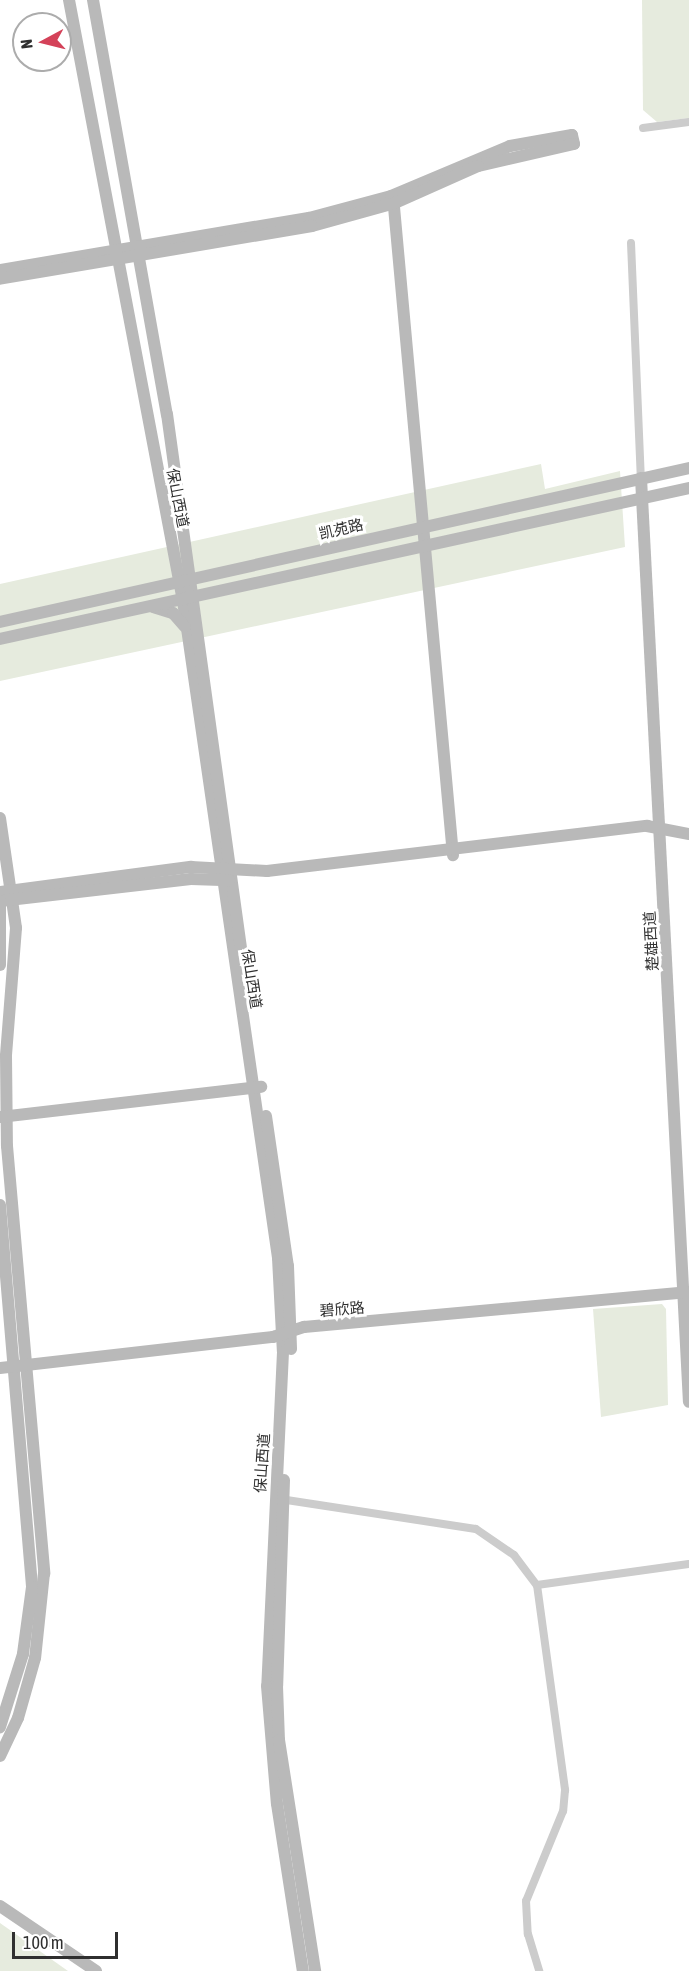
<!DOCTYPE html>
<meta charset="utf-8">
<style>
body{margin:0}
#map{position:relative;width:689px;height:1971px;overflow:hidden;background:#fff;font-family:"Asap Condensed","Noto Sans SC",sans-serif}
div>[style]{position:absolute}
.green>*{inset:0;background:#e6ebde}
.street>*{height:8px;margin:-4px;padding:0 4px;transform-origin:4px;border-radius:4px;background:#ccc}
.secondary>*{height:12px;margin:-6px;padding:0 6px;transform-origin:6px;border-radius:6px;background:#b9b9b9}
span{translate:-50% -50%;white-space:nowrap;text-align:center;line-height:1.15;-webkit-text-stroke:6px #fff;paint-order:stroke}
.street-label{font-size:15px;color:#2f2f2f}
.north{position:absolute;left:12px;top:12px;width:60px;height:60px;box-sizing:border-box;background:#fff;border:2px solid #acacac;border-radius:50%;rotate:263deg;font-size:16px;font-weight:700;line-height:24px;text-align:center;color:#2f2f2f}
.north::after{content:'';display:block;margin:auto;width:21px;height:27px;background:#d44259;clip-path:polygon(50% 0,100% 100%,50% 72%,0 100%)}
.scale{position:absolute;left:12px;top:1932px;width:106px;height:27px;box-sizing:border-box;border:3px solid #2f2f2f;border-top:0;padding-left:8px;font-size:18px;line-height:21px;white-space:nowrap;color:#2f2f2f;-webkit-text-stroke:4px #fff;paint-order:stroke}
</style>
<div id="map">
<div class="green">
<div style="clip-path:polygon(642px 0,689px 0,689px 118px,657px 122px,643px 110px)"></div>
<div style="clip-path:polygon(541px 464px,545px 489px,620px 471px,625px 547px,0 681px,0 584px)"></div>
<div style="clip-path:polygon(662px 1304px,666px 1309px,668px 1405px,601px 1417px,593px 1309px)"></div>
<div style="clip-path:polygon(0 1923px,68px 1971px,0 1971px)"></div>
</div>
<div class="street">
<div style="left:643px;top:128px;width:46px;rotate:-7.4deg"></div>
<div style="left:631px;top:243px;width:235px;rotate:87.6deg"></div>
<div style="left:280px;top:1499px;width:198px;rotate:8.7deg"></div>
<div style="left:476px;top:1529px;width:46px;rotate:34.4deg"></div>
<div style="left:514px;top:1555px;width:38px;rotate:53deg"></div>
<div style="left:537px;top:1585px;width:207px;rotate:82.2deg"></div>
<div style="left:565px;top:1790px;width:21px;rotate:95deg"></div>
<div style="left:563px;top:1811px;width:97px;rotate:112.3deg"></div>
<div style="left:526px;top:1901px;width:33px;rotate:87deg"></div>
<div style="left:528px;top:1934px;width:39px;rotate:73deg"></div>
<div style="left:537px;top:1585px;width:153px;rotate:-7.9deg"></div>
</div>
<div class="secondary">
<div style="left:69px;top:0;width:612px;rotate:79.26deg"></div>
<div style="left:183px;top:601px;width:664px;rotate:81.77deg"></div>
<div style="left:278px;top:1258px;width:94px;rotate:87deg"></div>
<div style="left:283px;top:1352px;width:334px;rotate:92.7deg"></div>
<div style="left:267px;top:1686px;width:118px;rotate:85.2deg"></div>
<div style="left:277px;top:1804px;width:169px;rotate:81.2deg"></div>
<div style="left:93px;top:0;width:421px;rotate:79.9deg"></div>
<div style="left:167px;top:414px;width:539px;rotate:82.11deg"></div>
<div style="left:393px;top:196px;width:662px;rotate:84.8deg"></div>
<div style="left:0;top:270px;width:313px;rotate:-9.6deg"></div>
<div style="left:309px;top:218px;width:85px;rotate:-15deg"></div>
<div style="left:391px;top:196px;width:129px;rotate:-22.8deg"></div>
<div style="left:510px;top:146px;width:63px;rotate:-10.1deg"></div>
<div style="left:572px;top:135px;width:9px;rotate:77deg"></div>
<div style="left:574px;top:144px;width:98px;rotate:167.1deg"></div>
<div style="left:478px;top:166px;width:91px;rotate:156deg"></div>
<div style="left:395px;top:203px;width:86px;rotate:164.5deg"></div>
<div style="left:312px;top:226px;width:316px;rotate:170.4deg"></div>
<div style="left:641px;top:478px;width:925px;rotate:87.03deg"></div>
<div style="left:153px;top:607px;width:21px;rotate:17deg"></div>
<div style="left:173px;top:613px;width:18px;rotate:49deg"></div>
<div style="left:0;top:622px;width:706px;rotate:-12.6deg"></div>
<div style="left:0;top:639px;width:705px;rotate:-12.36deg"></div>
<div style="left:0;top:818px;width:111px;rotate:81.7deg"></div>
<div style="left:16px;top:928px;width:128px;rotate:94.5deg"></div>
<div style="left:6px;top:1056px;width:90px;rotate:89.4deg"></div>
<div style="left:7px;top:1146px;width:429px;rotate:85deg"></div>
<div style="left:44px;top:1573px;width:85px;rotate:96deg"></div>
<div style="left:35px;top:1658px;width:62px;rotate:105.8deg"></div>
<div style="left:18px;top:1718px;width:42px;rotate:115.3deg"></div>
<div style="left:0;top:892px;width:193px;rotate:-7.5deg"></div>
<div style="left:191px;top:867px;width:76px;rotate:3deg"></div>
<div style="left:267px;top:871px;width:383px;rotate:-6.8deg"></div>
<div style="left:647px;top:826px;width:43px;rotate:10.8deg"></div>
<div style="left:0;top:901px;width:192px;rotate:-6.6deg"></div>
<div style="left:191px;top:879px;width:38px;rotate:2deg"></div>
<div style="left:0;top:901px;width:64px;rotate:90deg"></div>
<div style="left:266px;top:1116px;width:152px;rotate:81.7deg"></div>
<div style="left:288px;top:1266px;width:83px;rotate:87.9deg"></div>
<div style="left:0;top:1117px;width:263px;rotate:-6.6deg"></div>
<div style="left:0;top:1205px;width:383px;rotate:85.2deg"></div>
<div style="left:32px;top:1587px;width:68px;rotate:97.7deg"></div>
<div style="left:23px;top:1654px;width:77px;rotate:107.5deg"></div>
<div style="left:0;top:1368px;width:275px;rotate:-6.5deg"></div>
<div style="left:273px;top:1337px;width:33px;rotate:-18deg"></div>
<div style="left:304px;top:1327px;width:387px;rotate:-5.2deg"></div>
<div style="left:284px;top:1480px;width:206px;rotate:91.9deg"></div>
<div style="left:277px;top:1686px;width:54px;rotate:87.9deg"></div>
<div style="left:279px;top:1740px;width:234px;rotate:81.1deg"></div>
<div style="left:0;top:1906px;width:116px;rotate:34.1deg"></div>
</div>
<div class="street-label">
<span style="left:178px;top:498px;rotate:79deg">保山西道</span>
<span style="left:341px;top:529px;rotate:-13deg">凯苑路</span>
<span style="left:651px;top:941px;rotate:-93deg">楚雄西道</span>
<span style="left:252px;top:979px;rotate:81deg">保山西道</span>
<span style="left:342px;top:1309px;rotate:-5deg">碧欣路</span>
<span style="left:262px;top:1463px;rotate:-86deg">保山西道</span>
</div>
<div class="north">N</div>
<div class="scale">100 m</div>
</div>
